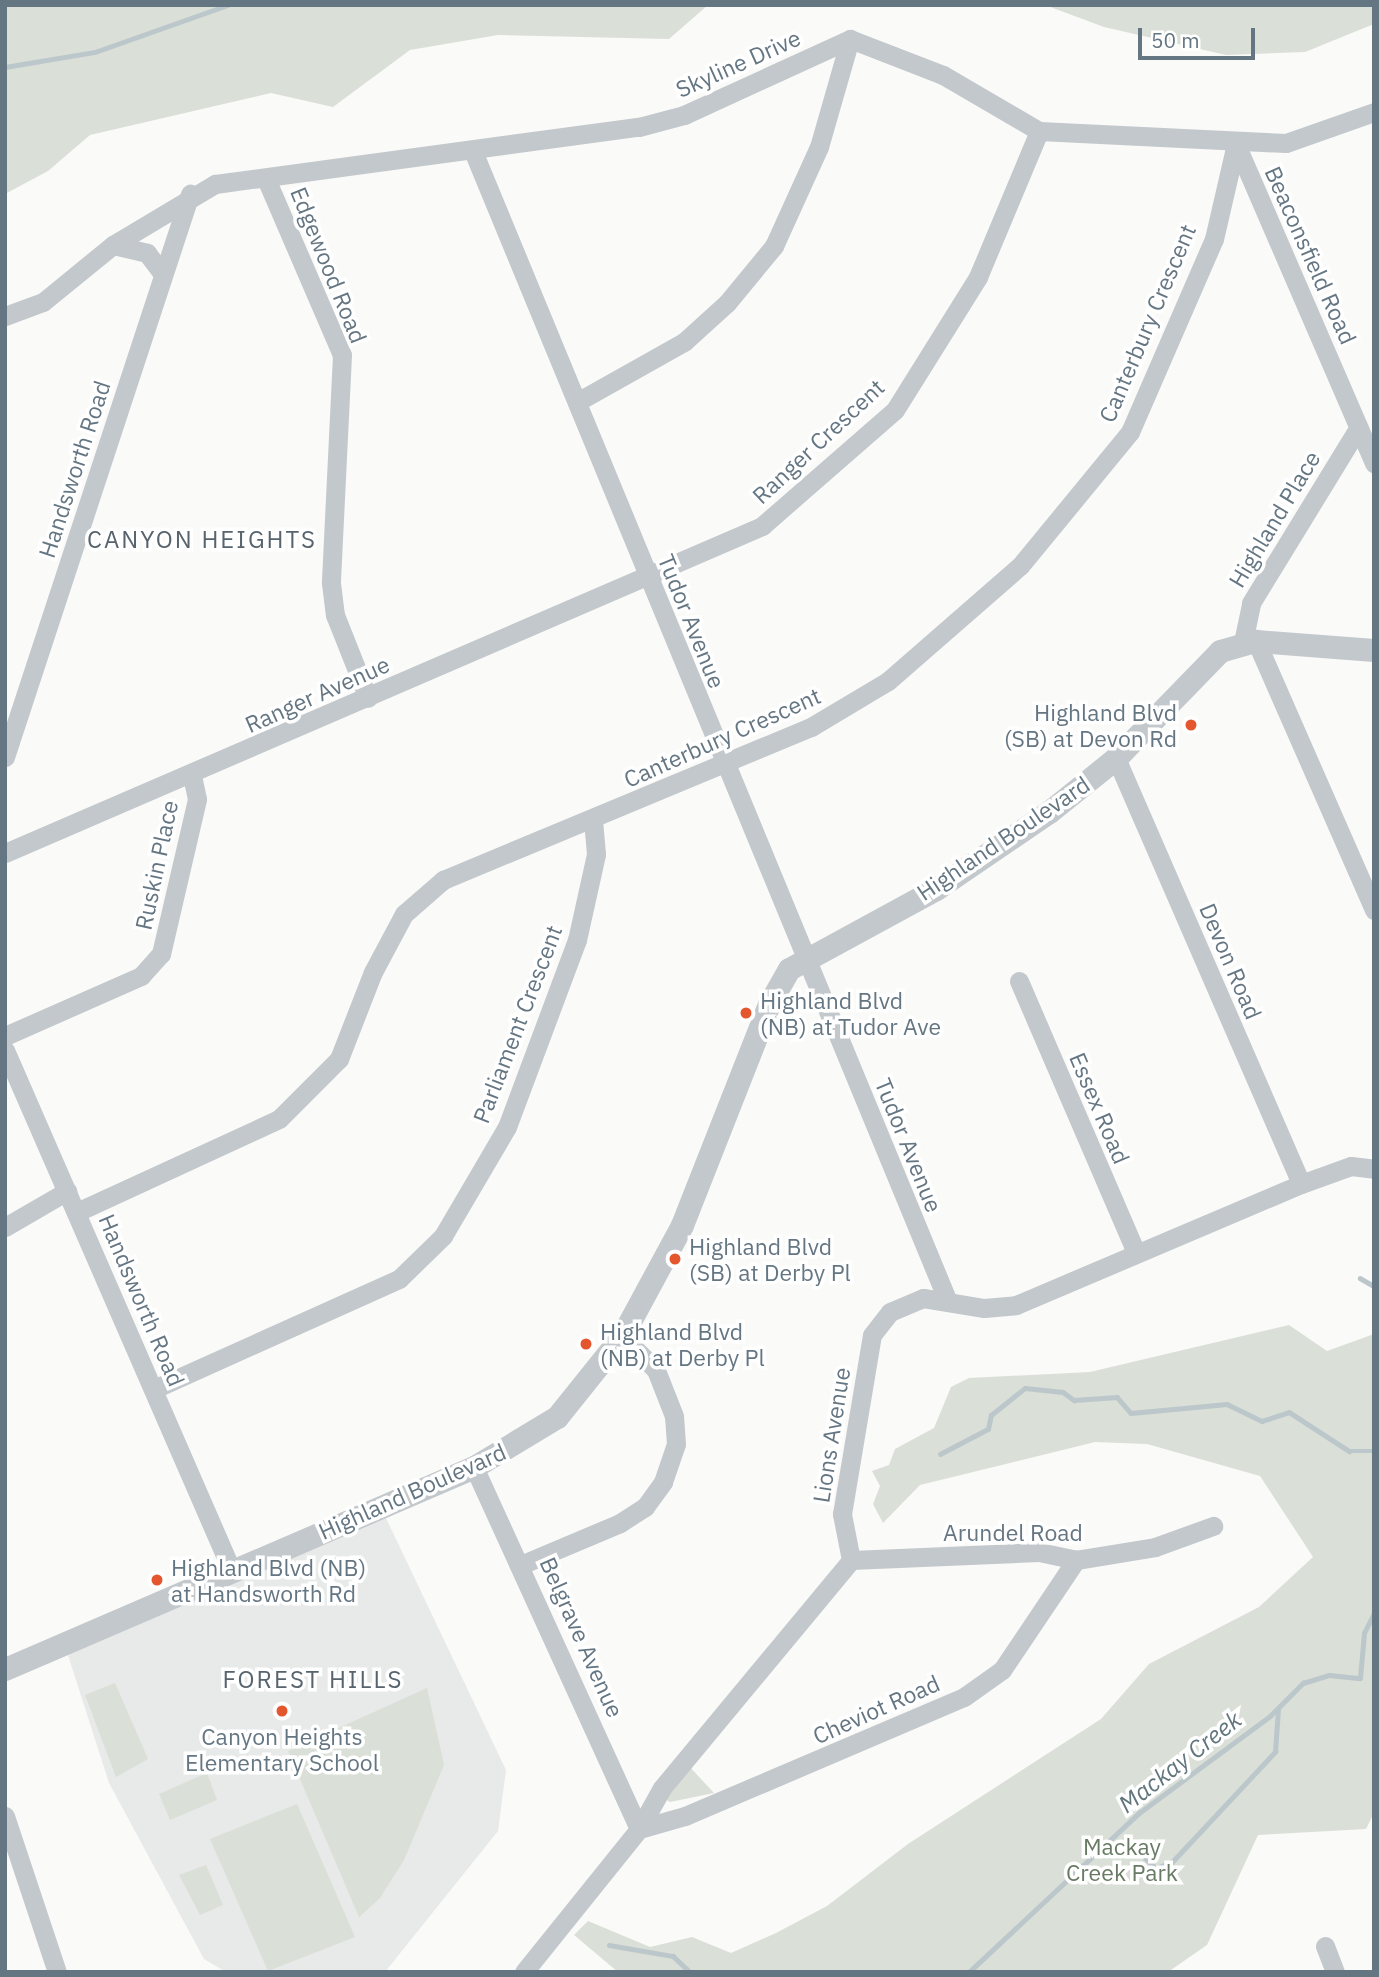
<!DOCTYPE html>
<style>
body{margin:0}
#map{position:relative;width:1379px;height:1977px;overflow:hidden;background:#fafaf8;font-family:"IBM Plex Sans",sans-serif}
div>[style]{position:absolute}
.built>*{inset:0;background:#e8e9e9}
.green>*{inset:0;background:#dadfd7}
.stream>*{height:4.5px;margin:-2.25px;padding:0 2.25px;transform-origin:2.25px;border-radius:2.25px;background:#bbc7cb}
.minor>*{height:19px;margin:-9.5px;padding:0 9.5px;transform-origin:9.5px;border-radius:9.5px;background:#c3c8cc}
.tertiary>*{height:23px;margin:-11.5px;padding:0 11.5px;transform-origin:11.5px;border-radius:11.5px;background:#c3c8cc}
.dots>*{width:19px;height:19px;translate:-50% -50%;box-sizing:border-box;border:4px solid #fff;border-radius:50%}
span{translate:-50% -50%;white-space:nowrap;text-align:center;line-height:1.15;-webkit-text-stroke:7px #fff;paint-order:stroke}
.street-label{font-size:23px;color:#657683}
.poi-label{font-size:23px;color:#657683}
.right{translate:-100% -50%;text-align:right}
.left{translate:0 -50%;text-align:left}
.park-label{font-size:23px;color:#687a64}
.neighbourhood-label{font-size:24px;color:#57646e;letter-spacing:2px}
.water-label{font-size:24px;color:#60757c;font-style:italic}
.frame{position:absolute;inset:0;border:7px solid #657683;pointer-events:none}
.scale{position:absolute;left:1138px;top:28px;width:117px;height:32px;box-sizing:border-box;border:4px solid #657683;border-top:0;padding-left:9px;font-size:21px;line-height:24px;white-space:nowrap;color:#657683;-webkit-text-stroke:5px #fff;paint-order:stroke}
</style>
<div id="map">
<div class="built">
<div style="clip-path:polygon(385px 1516px,506px 1770px,498px 1831px,385px 1972px,226px 1972px,204px 1959px,109px 1783px,67px 1652px)"></div>
</div>
<div class="green">
<div style="clip-path:polygon(5px 5px,708px 5px,669px 39px,498px 35px,410px 50px,333px 107px,271px 93px,90px 135px,48px 171px,5px 194px)"></div>
<div style="clip-path:polygon(1045px 5px,1374px 5px,1374px 24px,1305px 52px,1226px 55px,1104px 27px)"></div>
<div style="clip-path:polygon(1289px 1325px,1327px 1351px,1374px 1334px,1374px 1813px,1366px 1829px,1258px 1835px,1207px 1945px,1168px 1972px,618px 1972px,574px 1935px,588px 1921px,650px 1947px,692px 1937px,731px 1953px,776px 1933px,827px 1906px,908px 1844px,1101px 1719px,1149px 1664px,1259px 1607px,1313px 1557px,1260px 1476px,1147px 1444px,1095px 1442px,920px 1485px,883px 1523px,873px 1504px,880px 1486px,872px 1471px,889px 1465px,895px 1449px,934px 1428px,951px 1387px,969px 1378px,1090px 1372px)"></div>
<div style="clip-path:polygon(115px 1683px,148px 1759px,116px 1777px,85px 1695px)"></div>
<div style="clip-path:polygon(427px 1688px,444px 1765px,404px 1860px,380px 1898px,359px 1917px,288px 1751px)"></div>
<div style="clip-path:polygon(688px 1765px,714px 1793px,670px 1802px,665px 1799px)"></div>
<div style="clip-path:polygon(207px 1773px,217px 1800px,170px 1820px,159px 1794px)"></div>
<div style="clip-path:polygon(297px 1804px,355px 1937px,268px 1971px,210px 1839px)"></div>
<div style="clip-path:polygon(206px 1865px,223px 1905px,200px 1915px,179px 1875px)"></div>
</div>
<div class="stream">
<div style="left:5px;top:67px;width:91px;rotate:-9.5deg"></div>
<div style="left:95px;top:52px;width:141px;rotate:-19.5deg"></div>
<div style="left:1360px;top:1278px;width:16px;rotate:30deg"></div>
<div style="left:940px;top:1454px;width:54px;rotate:-27.5deg"></div>
<div style="left:988px;top:1429px;width:14px;rotate:-78deg"></div>
<div style="left:991px;top:1415px;width:43px;rotate:-38.5deg"></div>
<div style="left:1025px;top:1388px;width:38px;rotate:6deg"></div>
<div style="left:1063px;top:1392px;width:14px;rotate:36deg"></div>
<div style="left:1074px;top:1400px;width:43px;rotate:-4deg"></div>
<div style="left:1117px;top:1397px;width:21px;rotate:49deg"></div>
<div style="left:1131px;top:1413px;width:96px;rotate:-5.4deg"></div>
<div style="left:1227px;top:1404px;width:39px;rotate:26deg"></div>
<div style="left:1262px;top:1421px;width:28px;rotate:-18deg"></div>
<div style="left:1289px;top:1412px;width:72px;rotate:33deg"></div>
<div style="left:1349px;top:1451px;width:25px"></div>
<div style="left:1111px;top:1844px;width:19px;rotate:-3deg"></div>
<div style="left:1130px;top:1843px;width:36px;rotate:44deg"></div>
<div style="left:1156px;top:1868px;width:17px;rotate:-21deg"></div>
<div style="left:1172px;top:1862px;width:151px;rotate:-46.9deg"></div>
<div style="left:1275px;top:1752px;width:43px;rotate:-86deg"></div>
<div style="left:609px;top:1945px;width:65px;rotate:9.8deg"></div>
<div style="left:673px;top:1956px;width:23px;rotate:43deg"></div>
<div style="left:969px;top:1972px;width:233px;rotate:-43.1deg"></div>
<div style="left:1139px;top:1813px;width:163px;rotate:-36.5deg"></div>
<div style="left:1270px;top:1716px;width:47px;rotate:-45deg"></div>
<div style="left:1303px;top:1683px;width:27px;rotate:-17deg"></div>
<div style="left:1329px;top:1675px;width:31px;rotate:6deg"></div>
<div style="left:1360px;top:1678px;width:45px;rotate:-84.9deg"></div>
<div style="left:1364px;top:1633px;width:22px;rotate:-63deg"></div>
</div>
<div class="minor">
<div style="left:1236px;top:144px;width:348px;rotate:66.6deg"></div>
<div style="left:473px;top:151px;width:1245px;rotate:67.57deg"></div>
<div style="left:267px;top:181px;width:189px;rotate:66.7deg"></div>
<div style="left:342px;top:355px;width:228px;rotate:92.8deg"></div>
<div style="left:331px;top:583px;width:32px;rotate:83deg"></div>
<div style="left:335px;top:615px;width:89px;rotate:68.3deg"></div>
<div style="left:113px;top:245px;width:35px;rotate:13deg"></div>
<div style="left:147px;top:253px;width:25px;rotate:53deg"></div>
<div style="left:5px;top:316px;width:40px;rotate:-20.2deg"></div>
<div style="left:43px;top:302px;width:90px;rotate:-39.2deg"></div>
<div style="left:113px;top:245px;width:119px;rotate:-30.9deg"></div>
<div style="left:215px;top:184px;width:428px;rotate:-7.7deg"></div>
<div style="left:639px;top:127px;width:47px;rotate:-14.9deg"></div>
<div style="left:684px;top:115px;width:183px;rotate:-24.6deg"></div>
<div style="left:850px;top:39px;width:100px;rotate:21.2deg"></div>
<div style="left:943px;top:75px;width:111px;rotate:30.3deg"></div>
<div style="left:1039px;top:131px;width:247px;rotate:2.8deg"></div>
<div style="left:1286px;top:143px;width:93px;rotate:-19.4deg"></div>
<div style="left:577px;top:402px;width:123px;rotate:-29.3deg"></div>
<div style="left:684px;top:342px;width:58px;rotate:-42.2deg"></div>
<div style="left:727px;top:303px;width:74px;rotate:-50.5deg"></div>
<div style="left:774px;top:246px;width:109px;rotate:-65.6deg"></div>
<div style="left:819px;top:147px;width:112px;rotate:-74deg"></div>
<div style="left:1256px;top:641px;width:294px;rotate:66.3deg"></div>
<div style="left:1243px;top:642px;width:40px;rotate:-78deg"></div>
<div style="left:1251px;top:603px;width:206px;rotate:-58.5deg"></div>
<div style="left:5px;top:757px;width:593px;rotate:-71.81deg"></div>
<div style="left:1116px;top:758px;width:464px;rotate:66.5deg"></div>
<div style="left:5px;top:853px;width:825px;rotate:-23.36deg"></div>
<div style="left:762px;top:526px;width:176px;rotate:-41.1deg"></div>
<div style="left:895px;top:410px;width:157px;rotate:-58deg"></div>
<div style="left:978px;top:277px;width:158px;rotate:-67.3deg"></div>
<div style="left:1019px;top:981px;width:296px;rotate:66.7deg"></div>
<div style="left:5px;top:1036px;width:149px;rotate:-23.8deg"></div>
<div style="left:141px;top:976px;width:30px;rotate:-48deg"></div>
<div style="left:161px;top:954px;width:159px;rotate:-76.9deg"></div>
<div style="left:197px;top:799px;width:25px;rotate:-102deg"></div>
<div style="left:5px;top:1050px;width:566px;rotate:66.47deg"></div>
<div style="left:77px;top:1212px;width:222px;rotate:-24.7deg"></div>
<div style="left:279px;top:1119px;width:85px;rotate:-45deg"></div>
<div style="left:339px;top:1059px;width:93px;rotate:-68.7deg"></div>
<div style="left:373px;top:972px;width:66px;rotate:-61.9deg"></div>
<div style="left:404px;top:914px;width:52px;rotate:-41.1deg"></div>
<div style="left:443px;top:880px;width:399px;rotate:-22.6deg"></div>
<div style="left:811px;top:727px;width:90px;rotate:-30.9deg"></div>
<div style="left:888px;top:681px;width:175px;rotate:-41.1deg"></div>
<div style="left:1020px;top:566px;width:173px;rotate:-50.6deg"></div>
<div style="left:1130px;top:432px;width:210px;rotate:-66.5deg"></div>
<div style="left:1214px;top:239px;width:98px;rotate:-77deg"></div>
<div style="left:5px;top:1227px;width:72px;rotate:-30.1deg"></div>
<div style="left:154px;top:1389px;width:269px;rotate:-24.2deg"></div>
<div style="left:399px;top:1279px;width:62px;rotate:-44.3deg"></div>
<div style="left:443px;top:1236px;width:126px;rotate:-59.6deg"></div>
<div style="left:507px;top:1127px;width:200px;rotate:-69.5deg"></div>
<div style="left:577px;top:940px;width:88px;rotate:-77.5deg"></div>
<div style="left:596px;top:854px;width:33px;rotate:-95deg"></div>
<div style="left:474px;top:1467px;width:398px;rotate:65.5deg"></div>
<div style="left:639px;top:1829px;width:48px;rotate:-15.8deg"></div>
<div style="left:685px;top:1816px;width:303px;rotate:-23.1deg"></div>
<div style="left:964px;top:1697px;width:47px;rotate:-35.4deg"></div>
<div style="left:1002px;top:1670px;width:133px;rotate:-56.1deg"></div>
<div style="left:851px;top:1560px;width:188px;rotate:-2.4deg"></div>
<div style="left:1039px;top:1552px;width:38px;rotate:12deg"></div>
<div style="left:1076px;top:1560px;width:80px;rotate:-9.3deg"></div>
<div style="left:1155px;top:1547px;width:62px;rotate:-19.9deg"></div>
<div style="left:523px;top:1564px;width:105px;rotate:-22.9deg"></div>
<div style="left:620px;top:1523px;width:30px;rotate:-33deg"></div>
<div style="left:645px;top:1507px;width:31px;rotate:-54deg"></div>
<div style="left:663px;top:1482px;width:40px;rotate:-71.1deg"></div>
<div style="left:676px;top:1444px;width:28px;rotate:-94deg"></div>
<div style="left:674px;top:1416px;width:49px;rotate:-111.4deg"></div>
<div style="left:656px;top:1370px;width:48px;rotate:-135deg"></div>
<div style="left:5px;top:1816px;width:164px;rotate:71.6deg"></div>
<div style="left:1325px;top:1946px;width:28px;rotate:69deg"></div>
<div style="left:524px;top:1972px;width:184px;rotate:-51.2deg"></div>
<div style="left:639px;top:1829px;width:47px;rotate:-60.7deg"></div>
<div style="left:662px;top:1788px;width:296px;rotate:-50.3deg"></div>
<div style="left:851px;top:1560px;width:47px;rotate:-101.1deg"></div>
<div style="left:842px;top:1514px;width:181px;rotate:-80.5deg"></div>
<div style="left:872px;top:1335px;width:29px;rotate:-52deg"></div>
<div style="left:890px;top:1312px;width:36px;rotate:-23deg"></div>
<div style="left:923px;top:1298px;width:62px;rotate:9.3deg"></div>
<div style="left:984px;top:1308px;width:32px;rotate:-5deg"></div>
<div style="left:1016px;top:1305px;width:310px;rotate:-23deg"></div>
<div style="left:1301px;top:1184px;width:53px;rotate:-19.8deg"></div>
<div style="left:1351px;top:1166px;width:23px;rotate:7deg"></div>
</div>
<div class="tertiary">
<div style="left:5px;top:1669px;width:511px;rotate:-23.3deg"></div>
<div style="left:474px;top:1467px;width:97px;rotate:-31.1deg"></div>
<div style="left:557px;top:1417px;width:104px;rotate:-51.3deg"></div>
<div style="left:622px;top:1336px;width:126px;rotate:-61.6deg"></div>
<div style="left:682px;top:1225px;width:238px;rotate:-68.5deg"></div>
<div style="left:769px;top:1004px;width:40px;rotate:-60.3deg"></div>
<div style="left:789px;top:969px;width:167px;rotate:-28.6deg"></div>
<div style="left:936px;top:889px;width:137px;rotate:-34.3deg"></div>
<div style="left:1049px;top:812px;width:86px;rotate:-38.9deg"></div>
<div style="left:1116px;top:758px;width:149px;rotate:-45.8deg"></div>
<div style="left:1220px;top:651px;width:37px;rotate:-16deg"></div>
<div style="left:1256px;top:641px;width:118px;rotate:4.4deg"></div>
</div>
<div class="dots">
<div style="left:1191px;top:725px;background:#e4572e"></div>
<div style="left:746px;top:1013px;background:#e4572e"></div>
<div style="left:675px;top:1259px;background:#e4572e"></div>
<div style="left:586px;top:1344px;background:#e4572e"></div>
<div style="left:157px;top:1580px;background:#e4572e"></div>
<div style="left:282px;top:1711px;background:#e4572e"></div>
</div>
<div class="street-label">
<span style="left:738px;top:63px;rotate:-24deg">Skyline Drive</span>
<span style="left:1311px;top:255px;rotate:66deg">Beaconsfield Road</span>
<span style="left:329px;top:265px;rotate:68deg">Edgewood Road</span>
<span style="left:1147px;top:323px;rotate:-67deg">Canterbury Crescent</span>
<span style="left:818px;top:441px;rotate:-43deg">Ranger Crescent</span>
<span style="left:74px;top:469px;rotate:-72deg">Handsworth Road</span>
<span style="left:1274px;top:519px;rotate:-59deg">Highland Place</span>
<span style="left:692px;top:621px;rotate:68deg">Tudor Avenue</span>
<span style="left:317px;top:694px;rotate:-24deg">Ranger Avenue</span>
<span style="left:722px;top:737px;rotate:-24deg">Canterbury Crescent</span>
<span style="left:1003px;top:838px;rotate:-34deg">Highland Boulevard</span>
<span style="left:156px;top:865px;rotate:-78deg">Ruskin Place</span>
<span style="left:1231px;top:961px;rotate:67deg">Devon Road</span>
<span style="left:517px;top:1024px;rotate:-69deg">Parliament Crescent</span>
<span style="left:1100px;top:1108px;rotate:67deg">Essex Road</span>
<span style="left:909px;top:1145px;rotate:68deg">Tudor Avenue</span>
<span style="left:142px;top:1300px;rotate:67deg">Handsworth Road</span>
<span style="left:831px;top:1435px;rotate:-81deg">Lions Avenue</span>
<span style="left:412px;top:1491px;rotate:-24deg">Highland Boulevard</span>
<span style="left:1013px;top:1532px">Arundel Road</span>
<span style="left:582px;top:1637px;rotate:66deg">Belgrave Avenue</span>
<span style="left:876px;top:1709px;rotate:-24deg">Cheviot Road</span>
</div>
<div class="poi-label">
<span class="right" style="left:1177px;top:725px">Highland Blvd<br>(SB) at Devon Rd</span>
<span class="left" style="left:760px;top:1013px">Highland Blvd<br>(NB) at Tudor Ave</span>
<span class="left" style="left:689px;top:1259px">Highland Blvd<br>(SB) at Derby Pl</span>
<span class="left" style="left:600px;top:1344px">Highland Blvd<br>(NB) at Derby Pl</span>
<span class="left" style="left:171px;top:1580px">Highland Blvd (NB)<br>at Handsworth Rd</span>
<span style="left:282px;top:1749px">Canyon Heights<br>Elementary School</span>
</div>
<div class="park-label">
<span style="left:1122px;top:1859px">Mackay<br>Creek Park</span>
</div>
<div class="neighbourhood-label">
<span style="left:202px;top:540px">CANYON HEIGHTS</span>
<span style="left:313px;top:1680px">FOREST HILLS</span>
</div>
<div class="water-label">
<span style="left:1180px;top:1762px;rotate:-38deg">Mackay Creek</span>
</div>
<div class="frame"></div>
<div class="scale">50 m</div>
</div>
